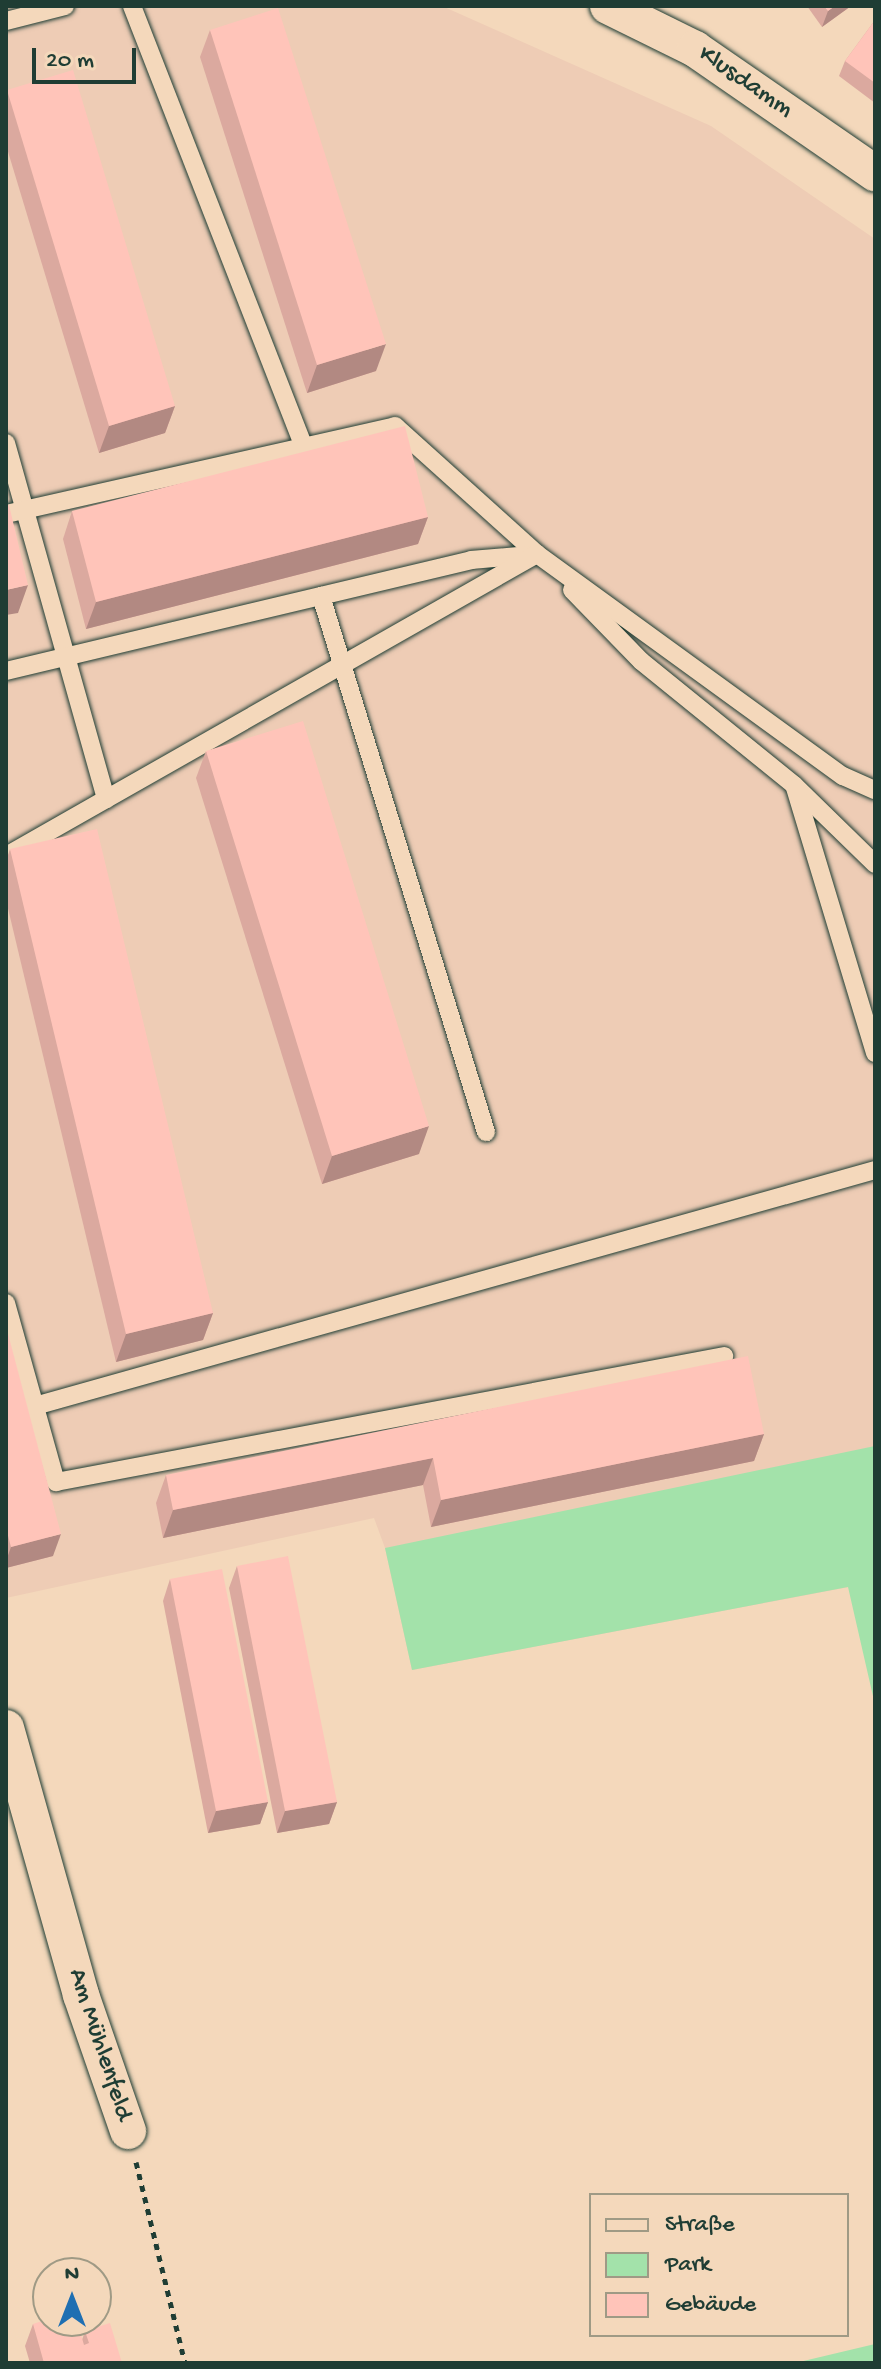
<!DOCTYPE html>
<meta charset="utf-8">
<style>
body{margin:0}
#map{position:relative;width:881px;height:2369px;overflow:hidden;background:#f4d8bb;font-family:"Gochi Hand",sans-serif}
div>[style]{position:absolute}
.built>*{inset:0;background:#eeccb5}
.green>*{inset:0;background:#a3e2aa}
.path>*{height:5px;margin-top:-2.5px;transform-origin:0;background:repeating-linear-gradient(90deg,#1f3d34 0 6px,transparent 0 12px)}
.roads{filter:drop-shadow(0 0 2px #1f3d34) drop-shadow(0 0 2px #1f3d34)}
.service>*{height:18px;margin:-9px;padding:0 9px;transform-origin:9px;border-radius:9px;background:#f4d8bb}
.minor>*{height:36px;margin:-18px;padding:0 18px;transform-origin:18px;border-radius:18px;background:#f4d8bb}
.wall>*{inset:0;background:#dba99f}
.shaded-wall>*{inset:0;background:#b28982}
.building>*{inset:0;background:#ffc4b9}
span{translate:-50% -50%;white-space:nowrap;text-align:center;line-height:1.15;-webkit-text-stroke:6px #f4d8bb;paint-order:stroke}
.street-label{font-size:26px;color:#1f3d34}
.frame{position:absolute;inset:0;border:8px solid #1f3d34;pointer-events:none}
.legend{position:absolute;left:589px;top:2193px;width:260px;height:144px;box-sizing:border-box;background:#f4d8bb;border:2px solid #9f9a85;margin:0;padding:10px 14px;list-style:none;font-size:24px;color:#1f3d34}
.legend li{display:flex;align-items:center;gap:16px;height:40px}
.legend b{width:40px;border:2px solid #9f9a85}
.north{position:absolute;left:32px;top:2257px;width:80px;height:80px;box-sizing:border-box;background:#f4d8bb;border:2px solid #9f9a85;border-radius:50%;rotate:0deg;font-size:22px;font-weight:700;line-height:32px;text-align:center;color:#1f3d34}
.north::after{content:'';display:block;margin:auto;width:28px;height:36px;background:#1f6fb2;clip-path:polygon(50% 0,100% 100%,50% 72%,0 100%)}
.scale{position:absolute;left:32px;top:48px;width:104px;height:36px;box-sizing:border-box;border:4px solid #1f3d34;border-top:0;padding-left:10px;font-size:24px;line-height:28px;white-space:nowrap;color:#1f3d34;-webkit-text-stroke:6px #f4d8bb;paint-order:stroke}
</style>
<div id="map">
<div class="built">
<div style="clip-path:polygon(6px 6px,442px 6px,711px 126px,875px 239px,875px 1582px,412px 1670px,385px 1548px,374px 1518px,6px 1598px)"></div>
</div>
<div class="green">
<div style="clip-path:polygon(875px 1446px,875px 1705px,848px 1587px,412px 1670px,385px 1548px)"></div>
<div style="clip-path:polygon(875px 2344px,875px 2363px,795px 2363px)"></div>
</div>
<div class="path">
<div style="left:136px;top:2162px;width:207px;rotate:76.3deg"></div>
</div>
<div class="roads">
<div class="service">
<div style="left:132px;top:6px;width:471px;rotate:68.7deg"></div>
<div style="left:6px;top:21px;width:61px;rotate:-14.3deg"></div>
<div style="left:6px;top:443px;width:370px;rotate:74.3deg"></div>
<div style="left:6px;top:514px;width:399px;rotate:-12.7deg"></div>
<div style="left:395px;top:426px;width:191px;rotate:42deg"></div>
<div style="left:537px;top:554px;width:378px;rotate:36deg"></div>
<div style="left:843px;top:776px;width:35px;rotate:24deg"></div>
<div style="left:572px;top:590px;width:99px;rotate:45.8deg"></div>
<div style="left:641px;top:661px;width:197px;rotate:39deg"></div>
<div style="left:794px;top:785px;width:113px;rotate:44.3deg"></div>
<div style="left:321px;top:596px;width:561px;rotate:72.89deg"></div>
<div style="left:6px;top:671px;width:478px;rotate:-13.4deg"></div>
<div style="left:471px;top:560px;width:59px;rotate:-4.8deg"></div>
<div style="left:795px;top:788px;width:277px;rotate:73.2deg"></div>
<div style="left:6px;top:856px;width:611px;rotate:-29.63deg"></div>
<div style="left:6px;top:1303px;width:186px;rotate:74.4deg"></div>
<div style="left:56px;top:1482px;width:680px;rotate:-10.68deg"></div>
<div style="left:35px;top:1406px;width:873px;rotate:-15.69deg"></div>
</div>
<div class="minor">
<div style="left:608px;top:6px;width:97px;rotate:26.3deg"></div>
<div style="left:695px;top:49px;width:219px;rotate:34.6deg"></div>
<div style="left:6px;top:1728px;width:277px;rotate:74.3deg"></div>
<div style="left:81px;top:1995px;width:144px;rotate:70.9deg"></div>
</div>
</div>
<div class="wall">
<div style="clip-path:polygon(807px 6px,851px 6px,822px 27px)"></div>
<div style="clip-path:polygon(875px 20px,875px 103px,839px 76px,845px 61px)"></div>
<div style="clip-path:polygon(210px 30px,376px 371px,307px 393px,200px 57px)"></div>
<div style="clip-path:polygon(7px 90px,175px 406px,165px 433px,99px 453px,6px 145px,6px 94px)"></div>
<div style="clip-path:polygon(72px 511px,428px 517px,418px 544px,86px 629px,63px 539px)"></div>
<div style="clip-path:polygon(206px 751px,419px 1154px,322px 1184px,196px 778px)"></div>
<div style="clip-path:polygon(10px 849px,213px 1313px,203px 1340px,116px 1362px,6px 900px,6px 861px)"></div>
<div style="clip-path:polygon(6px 1326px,53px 1556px,6px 1568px)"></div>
<div style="clip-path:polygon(764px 1434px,754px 1461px,431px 1527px,423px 1485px,163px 1538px,156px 1503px,166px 1475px)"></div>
<div style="clip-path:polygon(237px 1566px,337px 1802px,329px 1824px,277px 1833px,229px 1588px)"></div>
<div style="clip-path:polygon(170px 1579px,268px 1802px,260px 1824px,208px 1833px,163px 1601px)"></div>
<div style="clip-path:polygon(33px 2324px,82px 2340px,85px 2331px,122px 2363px,30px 2363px,25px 2346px)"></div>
</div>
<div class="shaded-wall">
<div style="clip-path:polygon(835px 6px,851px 6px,822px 27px,828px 11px)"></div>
<div style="clip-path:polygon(386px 344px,376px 371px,307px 393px,317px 365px)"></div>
<div style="clip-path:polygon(175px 406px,165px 433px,99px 453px,109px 426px)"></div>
<div style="clip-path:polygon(428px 517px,418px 544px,86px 629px,96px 602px)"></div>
<div style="clip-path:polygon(28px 585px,18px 613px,6px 615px,6px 590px)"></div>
<div style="clip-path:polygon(429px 1126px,419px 1154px,322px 1184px,332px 1156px)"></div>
<div style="clip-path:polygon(213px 1313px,203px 1340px,116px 1362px,126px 1334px)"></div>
<div style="clip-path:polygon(764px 1434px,754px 1461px,431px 1527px,441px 1500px)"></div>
<div style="clip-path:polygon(433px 1458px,423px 1485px,163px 1538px,173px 1510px)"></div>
<div style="clip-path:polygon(61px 1534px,53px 1556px,6px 1568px,6px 1561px,11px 1547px)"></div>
<div style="clip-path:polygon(268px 1802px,260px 1824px,208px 1833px,216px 1811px)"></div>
<div style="clip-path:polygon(337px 1802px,329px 1824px,277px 1833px,285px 1811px)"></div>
</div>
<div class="building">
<div style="clip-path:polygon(824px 6px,835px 6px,828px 11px)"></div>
<div style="clip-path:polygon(278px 8px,386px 344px,317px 365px,210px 30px)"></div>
<div style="clip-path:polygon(875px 20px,875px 83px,845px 61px)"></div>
<div style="clip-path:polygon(73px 70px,175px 406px,109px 426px,7px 90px)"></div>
<div style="clip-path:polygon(405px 426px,428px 517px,96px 602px,72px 511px)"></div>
<div style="clip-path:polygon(6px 505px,9px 505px,28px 585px,6px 590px)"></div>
<div style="clip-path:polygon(303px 721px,429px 1126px,332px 1156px,206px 751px)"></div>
<div style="clip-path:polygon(97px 829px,213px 1313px,126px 1334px,10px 849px)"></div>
<div style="clip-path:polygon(6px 1326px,61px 1534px,11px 1547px,6px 1528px)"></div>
<div style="clip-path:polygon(748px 1356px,764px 1434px,441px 1500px,433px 1458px,173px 1510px,166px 1475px)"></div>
<div style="clip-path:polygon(288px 1556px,337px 1802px,285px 1811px,237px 1566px)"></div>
<div style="clip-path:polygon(222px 1569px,268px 1802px,216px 1811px,170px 1579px)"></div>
<div style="clip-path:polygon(48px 2319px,48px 2321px,77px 2321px,84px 2345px,89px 2343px,85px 2331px,110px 2323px,122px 2363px,44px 2363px,33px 2324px)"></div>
</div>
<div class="street-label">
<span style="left:745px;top:83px;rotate:34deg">Klusdamm</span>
<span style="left:99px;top:2045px;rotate:72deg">Am Mühlenfeld</span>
</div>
<div class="frame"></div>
<ul class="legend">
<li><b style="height:10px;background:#f4d8bb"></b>Straße</li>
<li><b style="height:22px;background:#a3e2aa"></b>Park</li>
<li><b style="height:22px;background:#ffc4b9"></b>Gebäude</li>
</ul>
<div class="north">N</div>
<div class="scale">20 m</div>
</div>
